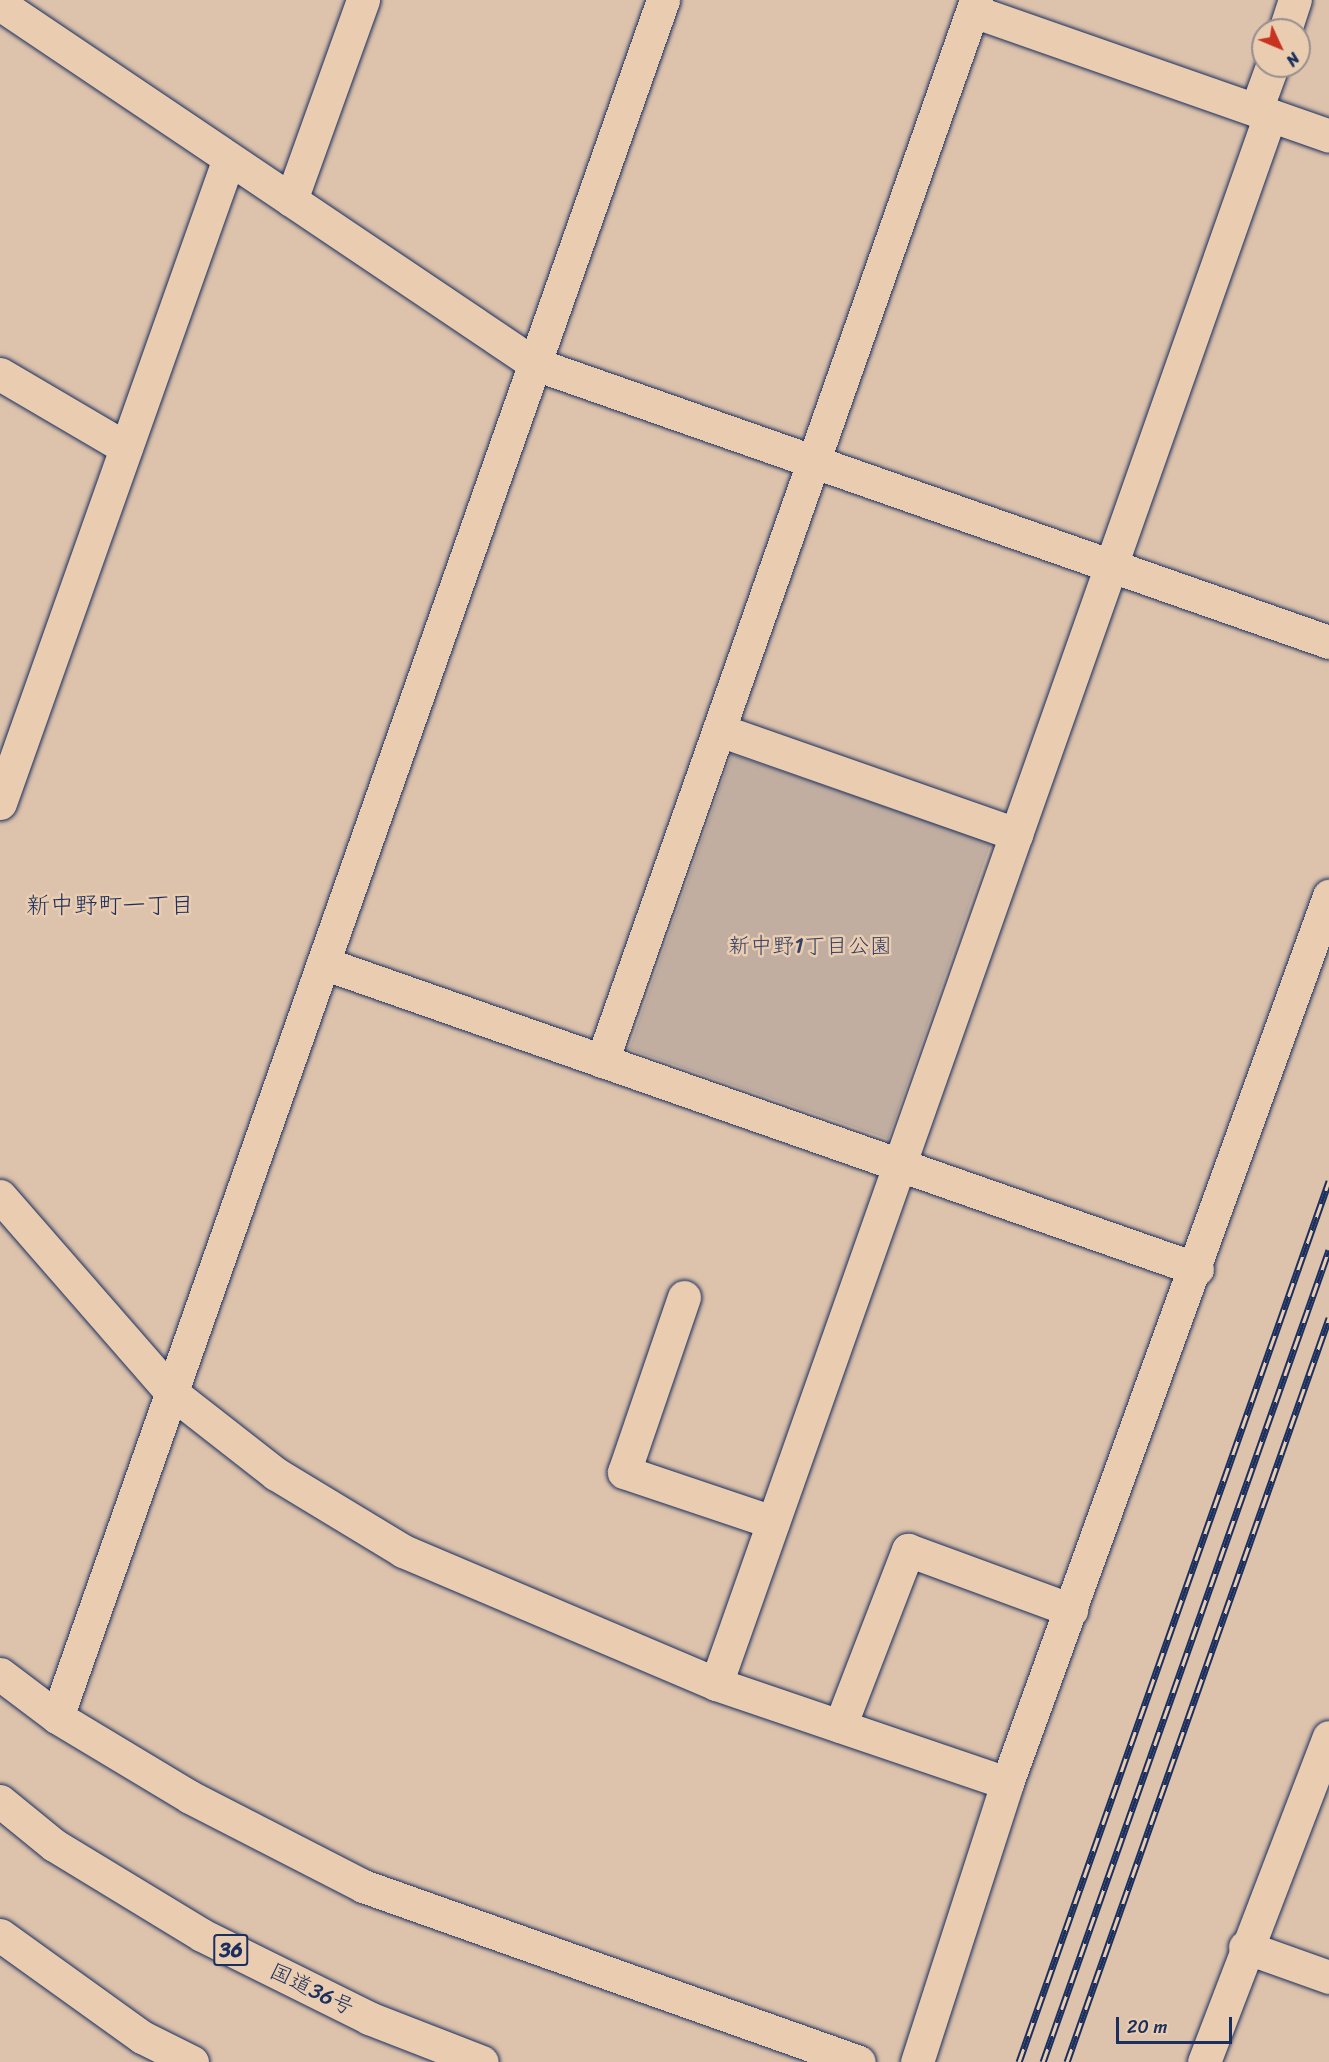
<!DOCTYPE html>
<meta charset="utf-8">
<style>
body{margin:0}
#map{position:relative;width:1329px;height:2062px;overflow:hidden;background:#dec3ac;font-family:Sriracha,"Klee One",sans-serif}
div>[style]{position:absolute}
.green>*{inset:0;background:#c1aea1}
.roads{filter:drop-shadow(0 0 2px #1b2f5e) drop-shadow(0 0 2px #1b2f5e)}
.minor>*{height:33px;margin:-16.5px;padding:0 16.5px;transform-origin:16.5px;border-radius:16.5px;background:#eacdb1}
.highway>*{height:33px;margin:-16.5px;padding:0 16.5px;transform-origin:16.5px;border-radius:16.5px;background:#eacdb1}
.rail>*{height:7px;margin-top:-3.5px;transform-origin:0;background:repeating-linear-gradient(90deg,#eacdb1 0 14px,#1b2f5e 0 28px);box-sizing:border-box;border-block:2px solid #1b2f5e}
span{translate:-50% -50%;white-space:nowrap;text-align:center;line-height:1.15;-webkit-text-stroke:5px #eacdb1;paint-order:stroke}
.shield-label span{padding:2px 4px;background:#eacdb1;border:2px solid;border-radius:4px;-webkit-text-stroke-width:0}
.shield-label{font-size:21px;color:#1b2f5e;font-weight:700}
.park-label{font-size:22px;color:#344268}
.street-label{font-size:22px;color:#1b2f5e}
.neighbourhood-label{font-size:24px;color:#1b2f5e}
.north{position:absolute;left:1251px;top:18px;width:60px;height:60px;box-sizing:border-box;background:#eacdb1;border:2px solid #978e90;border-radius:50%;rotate:134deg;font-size:16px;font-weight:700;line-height:24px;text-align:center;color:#1b2f5e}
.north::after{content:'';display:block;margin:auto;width:21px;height:27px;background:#c8321e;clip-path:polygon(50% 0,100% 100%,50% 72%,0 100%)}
.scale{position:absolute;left:1116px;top:2017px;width:116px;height:27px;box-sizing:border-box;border:3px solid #1b2f5e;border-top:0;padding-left:8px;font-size:18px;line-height:21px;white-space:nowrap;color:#1b2f5e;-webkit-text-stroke:4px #eacdb1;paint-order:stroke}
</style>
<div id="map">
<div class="green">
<div style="clip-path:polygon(732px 754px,991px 843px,888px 1139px,629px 1049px)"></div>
</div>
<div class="roads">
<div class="minor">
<div style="left:0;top:4px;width:645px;rotate:33.94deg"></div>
<div style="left:535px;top:364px;width:841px;rotate:19.3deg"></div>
<div style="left:973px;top:11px;width:377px;rotate:19.3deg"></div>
<div style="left:1285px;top:30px;width:32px;rotate:-72deg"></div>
<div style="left:1256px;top:110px;width:47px;rotate:-70deg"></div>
<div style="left:291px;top:200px;width:213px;rotate:-70.2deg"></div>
<div style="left:0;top:374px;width:146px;rotate:30.4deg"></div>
<div style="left:719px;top:730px;width:315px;rotate:19.3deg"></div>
<div style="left:0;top:803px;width:684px;rotate:-70.45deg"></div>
<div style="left:323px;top:963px;width:926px;rotate:19.3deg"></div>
<div style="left:602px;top:1061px;width:1125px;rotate:-70.58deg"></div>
<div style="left:0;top:1196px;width:260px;rotate:48.9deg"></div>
<div style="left:171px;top:1392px;width:133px;rotate:38deg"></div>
<div style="left:276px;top:1474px;width:149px;rotate:31.2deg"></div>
<div style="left:403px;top:1551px;width:340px;rotate:23deg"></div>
<div style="left:716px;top:1684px;width:307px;rotate:18.8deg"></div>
<div style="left:684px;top:1297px;width:185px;rotate:108.9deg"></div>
<div style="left:624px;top:1472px;width:157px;rotate:18.6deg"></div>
<div style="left:0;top:1674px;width:71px;rotate:37deg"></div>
<div style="left:57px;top:1717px;width:155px;rotate:31deg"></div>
<div style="left:190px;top:1797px;width:195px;rotate:27.2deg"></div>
<div style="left:363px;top:1886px;width:526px;rotate:19.54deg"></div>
<div style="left:716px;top:1684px;width:1664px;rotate:-70.55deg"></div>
<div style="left:57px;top:1717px;width:1821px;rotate:-70.56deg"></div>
<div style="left:840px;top:1726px;width:189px;rotate:-68.9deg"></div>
<div style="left:908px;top:1550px;width:174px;rotate:20.2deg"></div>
<div style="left:0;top:1935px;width:175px;rotate:35.7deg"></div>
<div style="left:142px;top:2037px;width:56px;rotate:26.6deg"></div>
<div style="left:1245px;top:1947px;width:89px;rotate:19.7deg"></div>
<div style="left:917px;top:2062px;width:293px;rotate:-72.1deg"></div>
<div style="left:1007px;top:1783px;width:944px;rotate:-70.05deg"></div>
<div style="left:1204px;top:2062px;width:348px;rotate:-69deg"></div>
</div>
<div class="highway">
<div style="left:0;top:1801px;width:70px;rotate:39.2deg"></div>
<div style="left:54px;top:1845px;width:173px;rotate:31.3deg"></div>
<div style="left:202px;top:1935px;width:186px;rotate:26.4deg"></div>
<div style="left:369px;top:2018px;width:121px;rotate:21.3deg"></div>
</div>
</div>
<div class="rail">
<div style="left:1019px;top:2062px;width:934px;rotate:-70.61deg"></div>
<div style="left:1043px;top:2062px;width:861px;rotate:-70.6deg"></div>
<div style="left:1067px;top:2062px;width:789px;rotate:-70.6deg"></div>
</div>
<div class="shield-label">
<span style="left:231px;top:1950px">36</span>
</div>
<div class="park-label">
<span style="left:810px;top:946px">新中野1丁目公園</span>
</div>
<div class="street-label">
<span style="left:312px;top:1989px;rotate:26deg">国道36号</span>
</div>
<div class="neighbourhood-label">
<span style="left:110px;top:906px">新中野町一丁目</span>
</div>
<div class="north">N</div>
<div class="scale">20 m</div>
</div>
